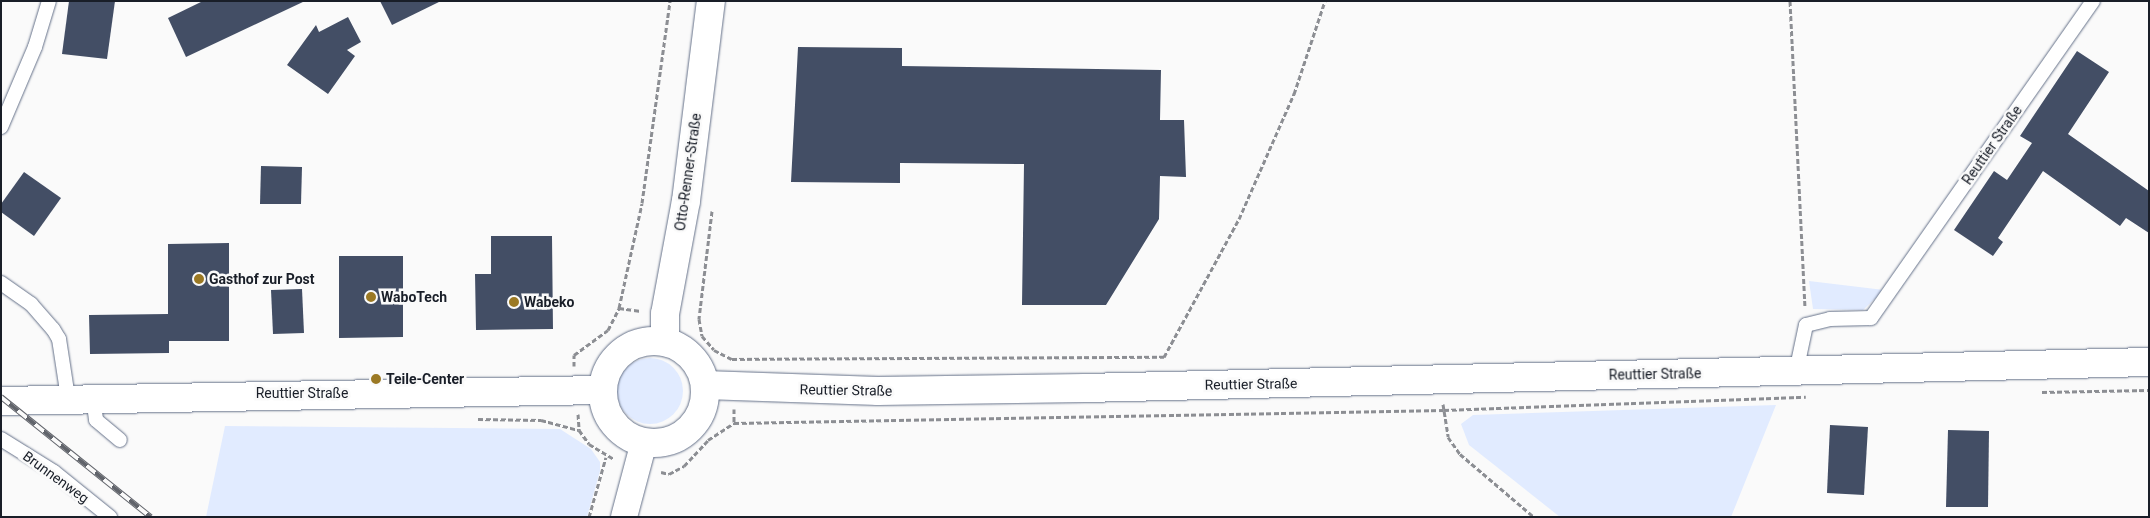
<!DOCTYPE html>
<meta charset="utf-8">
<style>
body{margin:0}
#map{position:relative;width:2150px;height:518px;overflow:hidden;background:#fafafa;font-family:Roboto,sans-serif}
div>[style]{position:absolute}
.green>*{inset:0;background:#e1ebff}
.round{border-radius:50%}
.building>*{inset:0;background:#434e65}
.path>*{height:3px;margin-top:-1.5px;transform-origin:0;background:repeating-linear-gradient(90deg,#8c8e93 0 5px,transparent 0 7.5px)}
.roads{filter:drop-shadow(0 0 1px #657189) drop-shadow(0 0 1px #657189)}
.lane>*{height:14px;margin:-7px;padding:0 7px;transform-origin:7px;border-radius:7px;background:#fff}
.street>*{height:26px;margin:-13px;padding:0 13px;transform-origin:13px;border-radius:13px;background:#fff}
.secondary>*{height:28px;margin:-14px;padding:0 14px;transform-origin:14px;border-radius:14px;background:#fff}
.secondary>.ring{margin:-14px;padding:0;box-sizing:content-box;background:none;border:28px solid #fff;border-radius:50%}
.rail>*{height:5.5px;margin-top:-2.75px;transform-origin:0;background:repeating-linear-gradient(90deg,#fafafa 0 11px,#61646b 0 22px);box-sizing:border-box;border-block:1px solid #61646b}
.dots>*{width:14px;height:14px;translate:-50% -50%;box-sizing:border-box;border:2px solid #fafafa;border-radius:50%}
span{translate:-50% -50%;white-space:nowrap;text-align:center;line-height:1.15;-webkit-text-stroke:5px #fafafa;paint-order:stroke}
.street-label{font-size:14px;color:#191e28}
.poi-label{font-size:14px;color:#191e28;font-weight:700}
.left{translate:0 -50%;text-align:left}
.frame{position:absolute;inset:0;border:2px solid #191e28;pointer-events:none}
</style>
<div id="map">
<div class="green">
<div style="clip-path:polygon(1809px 281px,1884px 290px,1863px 310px,1813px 309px)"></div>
<div class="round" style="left:617px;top:358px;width:66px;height:66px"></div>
<div style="clip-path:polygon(1776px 405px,1731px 517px,1560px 517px,1469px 445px,1461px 424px,1473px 415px)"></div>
<div style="clip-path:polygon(225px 426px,560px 429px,591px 449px,600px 462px,600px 471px,587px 517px,206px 517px)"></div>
</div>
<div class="building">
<div style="clip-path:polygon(69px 1px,115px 1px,107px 59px,62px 54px)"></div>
<div style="clip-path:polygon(203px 1px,305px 1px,186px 57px,168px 18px)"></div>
<div style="clip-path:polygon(380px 1px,441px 1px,392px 25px)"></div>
<div style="clip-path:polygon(348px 17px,361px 42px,347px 50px,355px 56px,328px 94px,287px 65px,316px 25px,319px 32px)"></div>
<div style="clip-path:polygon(798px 47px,902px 48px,902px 66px,1161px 70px,1160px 120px,1184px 120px,1186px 177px,1160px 176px,1159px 219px,1106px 305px,1022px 305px,1024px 164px,900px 163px,900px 183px,791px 182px)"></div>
<div style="clip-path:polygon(2077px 51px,2109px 72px,2068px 134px,2149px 191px,2149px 233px,2126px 218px,2120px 226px,2043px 171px,1998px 238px,2003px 242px,1993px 256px,1954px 230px,1994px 171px,2007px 180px,2032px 143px,2020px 136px)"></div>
<div style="clip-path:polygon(261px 166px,302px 167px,301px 204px,260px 204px)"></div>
<div style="clip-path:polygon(24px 172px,61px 198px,34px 236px,1px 212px,1px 204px)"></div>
<div style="clip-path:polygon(491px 236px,552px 236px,553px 329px,476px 330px,475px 274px,491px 274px)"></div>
<div style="clip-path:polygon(229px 243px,229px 341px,169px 341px,169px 353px,90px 354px,89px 315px,168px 314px,168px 244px)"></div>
<div style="clip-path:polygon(339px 256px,403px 256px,403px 337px,339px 338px)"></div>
<div style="clip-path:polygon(302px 289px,304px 333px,273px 334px,271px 290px)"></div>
<div style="clip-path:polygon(1830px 425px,1868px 427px,1864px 495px,1827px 493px)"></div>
<div style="clip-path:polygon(1948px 430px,1989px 431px,1988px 507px,1946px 507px)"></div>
</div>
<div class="path">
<div style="left:1790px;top:1px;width:306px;rotate:87.2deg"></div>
<div style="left:712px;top:211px;width:109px;rotate:96.9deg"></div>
<div style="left:699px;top:319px;width:17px;rotate:80deg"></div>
<div style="left:702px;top:336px;width:18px;rotate:49deg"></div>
<div style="left:714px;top:350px;width:20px;rotate:27deg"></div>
<div style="left:732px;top:359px;width:432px;rotate:-0.3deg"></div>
<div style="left:1164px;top:357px;width:157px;rotate:-61.5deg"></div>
<div style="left:1239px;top:219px;width:137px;rotate:-66.3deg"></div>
<div style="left:1294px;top:94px;width:98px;rotate:-71.6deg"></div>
<div style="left:619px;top:308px;width:22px;rotate:8deg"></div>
<div style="left:574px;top:366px;width:11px;rotate:-90deg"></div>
<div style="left:574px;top:355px;width:42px;rotate:-36.3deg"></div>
<div style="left:608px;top:330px;width:25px;rotate:-63deg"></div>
<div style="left:619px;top:308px;width:107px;rotate:-77.6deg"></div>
<div style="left:642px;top:203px;width:204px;rotate:-82.1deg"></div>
<div style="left:2042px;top:392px;width:107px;rotate:-1.1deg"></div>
<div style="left:1443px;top:404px;width:33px;rotate:81deg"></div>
<div style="left:1448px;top:437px;width:21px;rotate:55deg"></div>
<div style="left:1460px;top:454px;width:97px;rotate:40.4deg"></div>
<div style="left:734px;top:409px;width:14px;rotate:90deg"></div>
<div style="left:578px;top:414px;width:16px;rotate:86deg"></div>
<div style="left:478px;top:419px;width:63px;rotate:0.9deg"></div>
<div style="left:541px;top:420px;width:39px;rotate:15deg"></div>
<div style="left:579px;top:430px;width:17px;rotate:54deg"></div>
<div style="left:589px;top:444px;width:29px;rotate:31deg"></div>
<div style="left:661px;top:472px;width:8px;rotate:14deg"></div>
<div style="left:669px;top:474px;width:17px;rotate:-28deg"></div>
<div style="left:684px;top:466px;width:35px;rotate:-47deg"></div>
<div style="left:708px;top:440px;width:31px;rotate:-33deg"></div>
<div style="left:734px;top:423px;width:710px;rotate:-1.05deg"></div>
<div style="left:1444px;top:410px;width:362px;rotate:-2.1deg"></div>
<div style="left:589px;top:517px;width:62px;rotate:-74.2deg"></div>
</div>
<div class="roads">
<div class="lane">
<div style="left:1px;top:127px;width:87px;rotate:-67deg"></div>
<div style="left:35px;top:47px;width:48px;rotate:-73.1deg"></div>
<div style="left:1px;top:283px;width:37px;rotate:35deg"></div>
<div style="left:31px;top:304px;width:33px;rotate:49deg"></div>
<div style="left:53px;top:329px;width:12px;rotate:59deg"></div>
<div style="left:59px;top:339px;width:66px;rotate:81.3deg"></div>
<div style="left:1796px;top:372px;width:48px;rotate:-78deg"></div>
<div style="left:1806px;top:325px;width:25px;rotate:-14deg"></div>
<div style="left:1830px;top:319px;width:41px;rotate:-1.4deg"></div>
<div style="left:1871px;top:318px;width:387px;rotate:-55deg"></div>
<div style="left:93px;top:398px;width:22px;rotate:82deg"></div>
<div style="left:96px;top:420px;width:31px;rotate:40deg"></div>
<div style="left:1px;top:439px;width:62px;rotate:31.9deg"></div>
<div style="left:54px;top:472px;width:72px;rotate:38.8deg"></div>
</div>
<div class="street">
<div style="left:624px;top:517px;width:78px;rotate:-75.1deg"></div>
</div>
<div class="secondary">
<div class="ring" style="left:603px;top:341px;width:74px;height:74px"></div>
<div style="left:665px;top:342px;width:28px;rotate:-90deg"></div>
<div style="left:665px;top:314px;width:115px;rotate:-79.5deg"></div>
<div style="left:686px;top:201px;width:202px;rotate:-82.9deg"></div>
<div style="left:705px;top:385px;width:173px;rotate:2deg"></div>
<div style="left:878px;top:391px;width:207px;rotate:-0.8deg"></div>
<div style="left:1085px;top:388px;width:1064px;rotate:-1.4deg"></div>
<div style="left:1px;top:401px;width:601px;rotate:-1.05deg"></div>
</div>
</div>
<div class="rail">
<div style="left:1px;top:397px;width:192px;rotate:38.7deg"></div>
</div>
<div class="dots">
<div style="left:199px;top:279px;background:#9b7924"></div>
<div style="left:371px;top:297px;background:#9b7924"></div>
<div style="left:514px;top:302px;background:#9b7924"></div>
<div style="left:376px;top:379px;background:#9b7924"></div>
</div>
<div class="street-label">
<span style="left:1992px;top:145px;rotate:-55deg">Reuttier Straße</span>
<span style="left:688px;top:172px;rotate:-82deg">Otto-Renner-Straße</span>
<span style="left:1655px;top:374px;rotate:-1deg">Reuttier Straße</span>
<span style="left:1251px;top:384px;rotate:-1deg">Reuttier Straße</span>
<span style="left:846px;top:390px;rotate:1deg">Reuttier Straße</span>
<span style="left:302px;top:393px">Reuttier Straße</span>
<span style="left:56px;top:477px;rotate:36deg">Brunnenweg</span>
</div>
<div class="poi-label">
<span class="left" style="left:209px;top:279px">Gasthof zur Post</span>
<span class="left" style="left:381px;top:297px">WaboTech</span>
<span class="left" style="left:524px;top:302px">Wabeko</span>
<span class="left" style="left:386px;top:379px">Teile-Center</span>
</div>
<div class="frame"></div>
</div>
